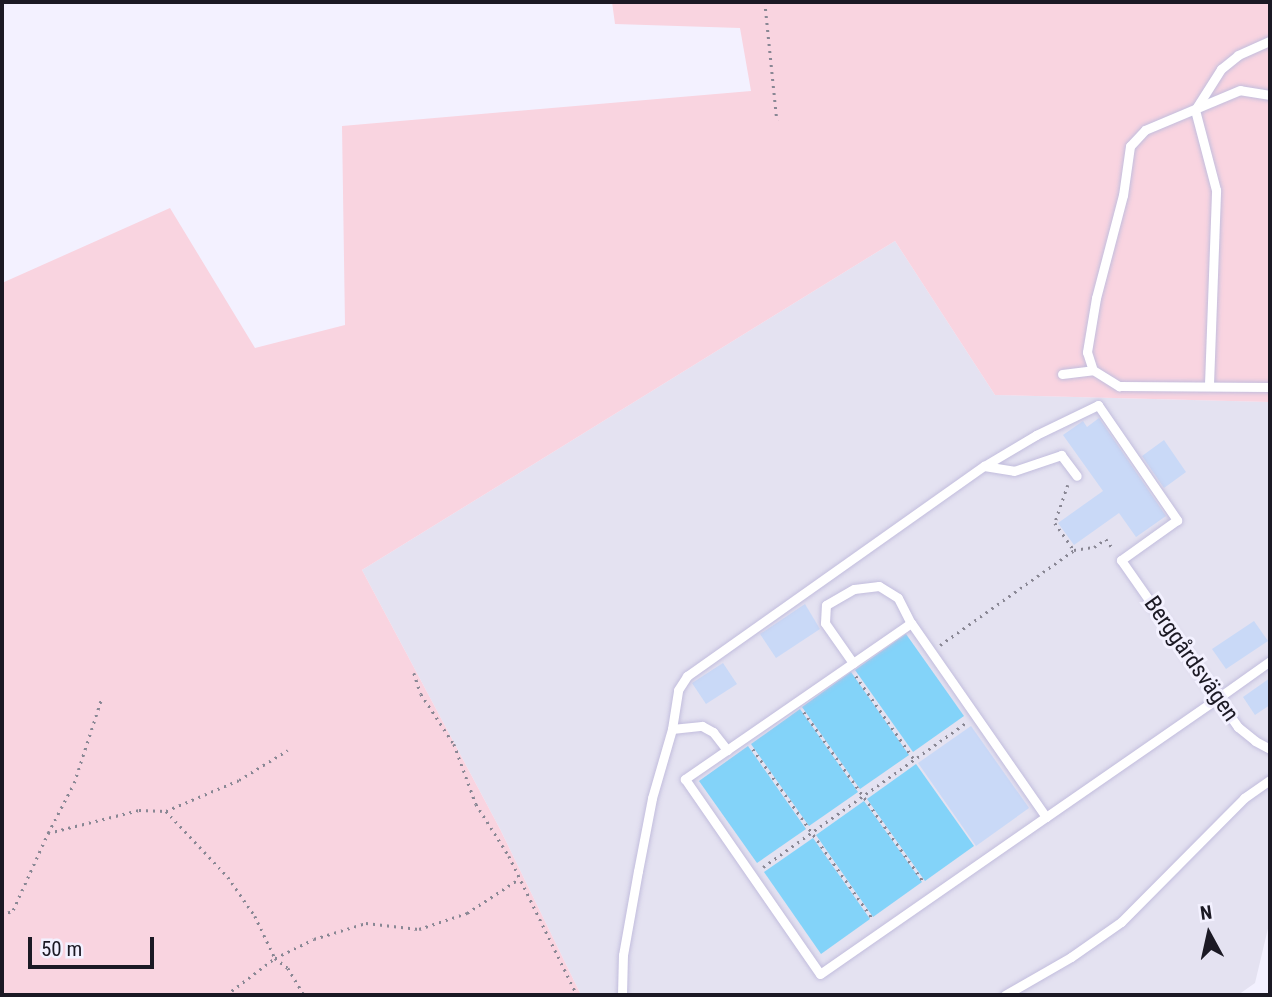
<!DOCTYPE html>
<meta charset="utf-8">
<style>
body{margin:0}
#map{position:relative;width:1272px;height:997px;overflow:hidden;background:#f3f1ff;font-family:"Roboto Condensed",sans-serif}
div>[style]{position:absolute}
.built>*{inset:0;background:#e4e2f1}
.green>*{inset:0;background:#f9d4e0}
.water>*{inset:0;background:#83d3f9}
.building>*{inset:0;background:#c9d9f7}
.path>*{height:2.5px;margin-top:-1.25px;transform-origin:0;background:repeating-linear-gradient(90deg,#898794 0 2px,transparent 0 7px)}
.roads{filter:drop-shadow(0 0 2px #c2bddd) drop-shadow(0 0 2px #c2bddd)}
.service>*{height:9px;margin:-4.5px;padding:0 4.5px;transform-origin:4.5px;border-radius:4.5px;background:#fff}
span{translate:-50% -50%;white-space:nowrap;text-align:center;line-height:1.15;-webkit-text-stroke:6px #f3f1ff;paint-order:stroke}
.street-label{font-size:23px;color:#1b1924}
.frame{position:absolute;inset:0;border:4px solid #1b1924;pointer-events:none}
.north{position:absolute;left:1174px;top:899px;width:70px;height:70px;-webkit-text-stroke:5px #f3f1ff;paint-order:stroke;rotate:352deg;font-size:19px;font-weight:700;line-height:28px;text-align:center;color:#1b1924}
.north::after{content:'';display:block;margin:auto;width:24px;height:32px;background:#1b1924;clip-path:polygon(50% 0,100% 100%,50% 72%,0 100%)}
.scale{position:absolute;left:28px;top:937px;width:126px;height:32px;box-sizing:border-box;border:4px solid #1b1924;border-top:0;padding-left:9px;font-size:21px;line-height:24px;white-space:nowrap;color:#1b1924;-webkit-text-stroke:5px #f3f1ff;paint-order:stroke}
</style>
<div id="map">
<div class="built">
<div style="clip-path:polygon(895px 241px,995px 395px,1270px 402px,1270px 920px,1255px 983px,1238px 995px,581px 995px,500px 829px,362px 570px)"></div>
</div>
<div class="green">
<div style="clip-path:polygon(612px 2px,1270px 2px,1270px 402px,995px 395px,895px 241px,362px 570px,500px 829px,581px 995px,2px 995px,2px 283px,170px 208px,255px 348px,345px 325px,342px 126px,751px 91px,740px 28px,615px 24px)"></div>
</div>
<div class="water">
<div style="clip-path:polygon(906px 634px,964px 716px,913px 752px,855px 670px)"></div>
<div style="clip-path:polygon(851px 672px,909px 755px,860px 789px,802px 707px)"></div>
<div style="clip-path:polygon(800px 709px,858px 792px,809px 826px,751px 744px)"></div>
<div style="clip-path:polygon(748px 746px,806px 829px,757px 863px,699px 781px)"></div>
<div style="clip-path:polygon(916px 764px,974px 846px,925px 881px,867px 799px)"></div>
<div style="clip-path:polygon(864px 801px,922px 882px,873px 917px,816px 835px)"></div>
<div style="clip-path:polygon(813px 838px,870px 919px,821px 954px,764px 872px)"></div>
</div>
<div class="building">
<div style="clip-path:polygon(1099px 418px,1166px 516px,1136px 537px,1119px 513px,1074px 545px,1058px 523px,1103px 491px,1063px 435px,1083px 421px,1087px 427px)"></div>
<div style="clip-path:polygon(1164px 440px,1186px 472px,1164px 488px,1142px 456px)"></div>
<div style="clip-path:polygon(805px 604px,820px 629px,776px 658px,760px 634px)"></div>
<div style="clip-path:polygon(1254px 621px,1268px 641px,1226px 669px,1212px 649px)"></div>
<div style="clip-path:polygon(723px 663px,737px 684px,706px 704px,692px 683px)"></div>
<div style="clip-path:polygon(1270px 678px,1270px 705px,1255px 715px,1243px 697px)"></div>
<div style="clip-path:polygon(971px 726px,1029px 808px,976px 846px,918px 763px)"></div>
</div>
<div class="path">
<div style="left:765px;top:2px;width:119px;rotate:84.2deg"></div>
<div style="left:1068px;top:485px;width:40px;rotate:108.9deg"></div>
<div style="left:1055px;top:523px;width:33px;rotate:55deg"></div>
<div style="left:1074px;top:550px;width:20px;rotate:-9deg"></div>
<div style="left:1094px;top:547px;width:14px;rotate:-34deg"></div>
<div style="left:1106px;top:539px;width:12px;rotate:55deg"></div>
<div style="left:940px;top:645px;width:164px;rotate:-35.3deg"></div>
<div style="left:414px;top:673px;width:22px;rotate:72deg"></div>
<div style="left:421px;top:694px;width:60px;rotate:56.6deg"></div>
<div style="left:454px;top:744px;width:64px;rotate:69.9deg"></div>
<div style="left:476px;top:804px;width:62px;rotate:57.6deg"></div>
<div style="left:509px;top:856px;width:155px;rotate:63.9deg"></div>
<div style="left:856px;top:676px;width:101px;rotate:55.1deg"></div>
<div style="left:804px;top:712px;width:207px;rotate:54.8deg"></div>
<div style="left:753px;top:749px;width:207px;rotate:54.8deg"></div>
<div style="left:166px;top:811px;width:79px;rotate:-23deg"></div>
<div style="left:239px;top:780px;width:57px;rotate:-31.5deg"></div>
<div style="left:48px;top:833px;width:56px;rotate:-62.5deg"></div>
<div style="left:74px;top:783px;width:90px;rotate:-72deg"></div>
<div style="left:763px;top:867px;width:249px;rotate:-35.4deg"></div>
<div style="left:2px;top:916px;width:13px;rotate:-29deg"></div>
<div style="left:13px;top:910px;width:85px;rotate:-65.6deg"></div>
<div style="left:48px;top:833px;width:94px;rotate:-14.2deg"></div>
<div style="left:139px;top:810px;width:27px;rotate:2deg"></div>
<div style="left:166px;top:811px;width:91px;rotate:46.8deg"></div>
<div style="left:228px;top:877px;width:47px;rotate:55.3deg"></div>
<div style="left:255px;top:916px;width:47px;rotate:64.5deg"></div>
<div style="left:275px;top:958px;width:16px;rotate:38deg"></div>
<div style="left:288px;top:968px;width:31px;rotate:59deg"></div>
<div style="left:226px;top:995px;width:61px;rotate:-37.1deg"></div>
<div style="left:275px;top:958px;width:43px;rotate:-26deg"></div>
<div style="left:314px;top:939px;width:54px;rotate:-17.1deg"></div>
<div style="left:366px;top:923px;width:53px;rotate:6.5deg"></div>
<div style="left:419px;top:929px;width:51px;rotate:-18.4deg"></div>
<div style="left:467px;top:913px;width:62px;rotate:-33.2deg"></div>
</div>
<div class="roads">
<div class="service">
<div style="left:1270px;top:95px;width:30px;rotate:-171deg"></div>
<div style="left:1240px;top:90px;width:103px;rotate:157.2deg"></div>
<div style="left:1145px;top:130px;width:22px;rotate:133deg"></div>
<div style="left:1130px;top:146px;width:49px;rotate:98.1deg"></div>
<div style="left:1123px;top:195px;width:106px;rotate:104.7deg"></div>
<div style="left:1096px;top:298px;width:55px;rotate:99.5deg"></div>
<div style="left:1087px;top:352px;width:19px;rotate:72deg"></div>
<div style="left:1093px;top:370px;width:31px;rotate:32deg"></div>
<div style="left:1119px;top:386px;width:151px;rotate:0.4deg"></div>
<div style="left:1062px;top:374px;width:31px;rotate:-7deg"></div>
<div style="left:1209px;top:384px;width:194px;rotate:-87.9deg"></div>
<div style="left:1216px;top:190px;width:83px;rotate:-104.7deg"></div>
<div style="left:1195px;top:110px;width:49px;rotate:-57.6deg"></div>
<div style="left:1221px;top:69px;width:22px;rotate:-39deg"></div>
<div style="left:1238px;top:55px;width:35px;rotate:-24deg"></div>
<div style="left:984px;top:466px;width:30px;rotate:9deg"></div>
<div style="left:1014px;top:471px;width:50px;rotate:-18.8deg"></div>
<div style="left:1061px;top:455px;width:26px;rotate:53deg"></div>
<div style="left:853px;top:663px;width:49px;rotate:-125deg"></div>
<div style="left:825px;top:623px;width:18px;rotate:-87deg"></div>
<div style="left:826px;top:605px;width:32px;rotate:-30deg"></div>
<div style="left:854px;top:589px;width:25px;rotate:-7deg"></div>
<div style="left:879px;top:586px;width:22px;rotate:32deg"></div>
<div style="left:898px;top:598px;width:28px;rotate:63deg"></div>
<div style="left:672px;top:729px;width:39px;rotate:-81deg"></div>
<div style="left:678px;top:690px;width:17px;rotate:-57deg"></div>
<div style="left:687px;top:676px;width:364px;rotate:-35.3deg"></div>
<div style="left:984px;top:466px;width:61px;rotate:-30.8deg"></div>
<div style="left:1036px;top:435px;width:69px;rotate:-25.8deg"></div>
<div style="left:1098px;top:405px;width:140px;rotate:55.5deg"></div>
<div style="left:1177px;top:520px;width:69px;rotate:144.5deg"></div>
<div style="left:1121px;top:560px;width:204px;rotate:55deg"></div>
<div style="left:1238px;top:727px;width:22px;rotate:39deg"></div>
<div style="left:1255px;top:741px;width:17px;rotate:28deg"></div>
<div style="left:1046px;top:817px;width:236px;rotate:-124.8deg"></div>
<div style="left:911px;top:623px;width:275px;rotate:145.4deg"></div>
<div style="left:685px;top:779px;width:237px;rotate:55.3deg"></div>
<div style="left:820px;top:974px;width:275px;rotate:-34.8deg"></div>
<div style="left:1046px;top:817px;width:209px;rotate:-34.7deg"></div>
<div style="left:1218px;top:698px;width:64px;rotate:-35.4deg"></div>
<div style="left:622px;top:995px;width:40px;rotate:-88.6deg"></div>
<div style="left:623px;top:955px;width:85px;rotate:-79.9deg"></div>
<div style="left:638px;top:871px;width:74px;rotate:-79.1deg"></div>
<div style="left:652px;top:798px;width:72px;rotate:-73.8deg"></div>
<div style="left:672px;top:729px;width:30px;rotate:-6deg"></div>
<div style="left:702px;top:726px;width:13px;rotate:29deg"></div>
<div style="left:713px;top:732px;width:23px;rotate:52deg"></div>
<div style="left:1005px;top:995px;width:76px;rotate:-29.9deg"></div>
<div style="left:1071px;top:957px;width:61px;rotate:-35deg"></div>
<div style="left:1121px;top:922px;width:175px;rotate:-45.2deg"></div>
<div style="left:1244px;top:798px;width:32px;rotate:-35deg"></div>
</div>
</div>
<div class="street-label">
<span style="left:1191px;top:659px;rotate:55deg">Berggårdsvägen</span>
</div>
<div class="frame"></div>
<div class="north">N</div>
<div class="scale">50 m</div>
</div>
